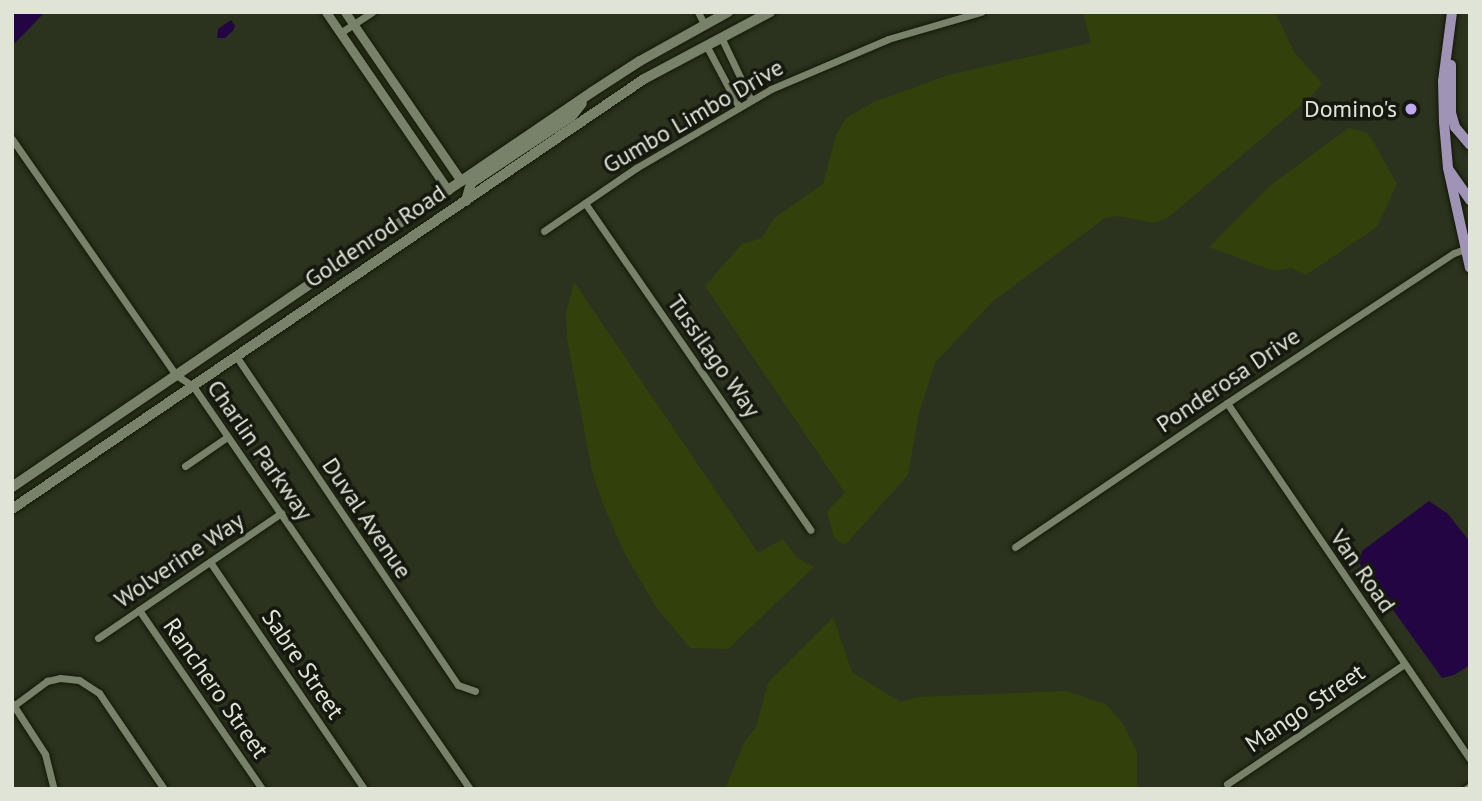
<!DOCTYPE html>
<style>
body{margin:0}
#map{position:relative;width:1482px;height:801px;overflow:hidden;background:#2b321e;font-family:"PT Sans",sans-serif}
div>[style]{position:absolute}
.green>*{inset:0;background:#32410b}
.water>*{inset:0;background:#240544}
.roads{filter:drop-shadow(0 0 2px #131907) drop-shadow(0 0 2px #131907)}
.minor>*{height:7px;margin:-3.5px;padding:0 3.5px;transform-origin:3.5px;border-radius:3.5px;background:#78816a}
.tertiary>*{height:9px;margin:-4.5px;padding:0 4.5px;transform-origin:4.5px;border-radius:4.5px;background:#78816a}
.secondary>*{height:10px;margin:-5px;padding:0 5px;transform-origin:5px;border-radius:5px;background:#78816a}
.primary>*{height:10px;margin:-5px;padding:0 5px;transform-origin:5px;border-radius:5px;background:#9f94b6}
.dots>*{width:19px;height:19px;translate:-50% -50%;box-sizing:border-box;border:4px solid #15180f;border-radius:50%}
span{translate:-50% -50%;white-space:nowrap;text-align:center;line-height:1.15;-webkit-text-stroke:7px #15180f;paint-order:stroke}
.poi-label{font-size:24px;color:#dfe4d7}
.right{translate:-100% -50%;text-align:right}
.street-label{font-size:24px;color:#dfe4d7}
.frame{position:absolute;inset:0;border:14px solid #dfe4d7;pointer-events:none}
</style>
<div id="map">
<div class="green">
<div style="clip-path:polygon(1083px 12px,1272px 12px,1277px 16px,1294px 52px,1322px 83px,1313px 95px,1169px 217px,1154px 223px,1118px 216px,1105px 218px,992px 302px,935px 363px,919px 413px,908px 475px,845px 545px,834px 538px,827px 511px,845px 493px,705px 286px,742px 244px,762px 238px,774px 218px,823px 184px,836px 135px,846px 118px,874px 102px,948px 75px,1091px 43px)"></div>
<div style="clip-path:polygon(1349px 128px,1366px 132px,1370px 136px,1397px 184px,1377px 227px,1306px 275px,1292px 268px,1274px 271px,1209px 247px,1272px 184px)"></div>
<div style="clip-path:polygon(574px 282px,758px 553px,783px 539px,797px 558px,814px 567px,728px 649px,690px 648px,656px 607px,625px 554px,604px 507px,592px 471px,567px 339px,566px 313px)"></div>
<div style="clip-path:polygon(833px 617px,852px 672px,900px 702px,918px 697px,1067px 691px,1105px 704px,1122px 722px,1137px 752px,1137px 789px,725px 789px,745px 741px,756px 727px,768px 683px)"></div>
</div>
<div class="water">
<div style="clip-path:polygon(12px 12px,45px 12px,12px 46px)"></div>
<div style="clip-path:polygon(231px 20px,235px 26px,233px 31px,225px 38px,217px 38px,218px 29px)"></div>
<div style="clip-path:polygon(1429px 501px,1448px 514px,1470px 542px,1470px 665px,1454px 675px,1442px 678px,1360px 564px,1362px 551px)"></div>
</div>
<div class="roads">
<div class="minor">
<div style="left:698px;top:12px;width:13px;rotate:63deg"></div>
<div style="left:340px;top:33px;width:38px;rotate:-33deg"></div>
<div style="left:721px;top:37px;width:70px;rotate:64.5deg"></div>
<div style="left:706px;top:45px;width:70px;rotate:62deg"></div>
<div style="left:12px;top:139px;width:287px;rotate:55.2deg"></div>
<div style="left:176px;top:375px;width:20px;rotate:33deg"></div>
<div style="left:193px;top:386px;width:489px;rotate:55.5deg"></div>
<div style="left:585px;top:203px;width:397px;rotate:55.4deg"></div>
<div style="left:544px;top:231px;width:112px;rotate:-34.4deg"></div>
<div style="left:636px;top:168px;width:156px;rotate:-30.3deg"></div>
<div style="left:771px;top:89px;width:127px;rotate:-23.1deg"></div>
<div style="left:888px;top:39px;width:97px;rotate:-16.2deg"></div>
<div style="left:236px;top:356px;width:397px;rotate:56deg"></div>
<div style="left:458px;top:685px;width:18px;rotate:19deg"></div>
<div style="left:1227px;top:403px;width:431px;rotate:55.7deg"></div>
<div style="left:185px;top:466px;width:51px;rotate:-34.6deg"></div>
<div style="left:1015px;top:547px;width:256px;rotate:-34.2deg"></div>
<div style="left:1227px;top:403px;width:272px;rotate:-33.5deg"></div>
<div style="left:1454px;top:253px;width:12px;rotate:-20deg"></div>
<div style="left:210px;top:562px;width:274px;rotate:55.8deg"></div>
<div style="left:139px;top:610px;width:217px;rotate:55.5deg"></div>
<div style="left:98px;top:638px;width:222px;rotate:-34.3deg"></div>
<div style="left:12px;top:703px;width:61px;rotate:57.1deg"></div>
<div style="left:45px;top:754px;width:36px;rotate:76deg"></div>
<div style="left:12px;top:707px;width:44px;rotate:-36.6deg"></div>
<div style="left:47px;top:681px;width:13px;rotate:-13deg"></div>
<div style="left:60px;top:678px;width:19px;rotate:6deg"></div>
<div style="left:79px;top:680px;width:24px;rotate:33deg"></div>
<div style="left:99px;top:693px;width:116px;rotate:55.9deg"></div>
<div style="left:1227px;top:784px;width:214px;rotate:-34.1deg"></div>
<div style="left:1466px;top:789px;width:5px;rotate:-37deg"></div>
</div>
<div class="tertiary">
<div style="left:326px;top:12px;width:216px;rotate:55.6deg"></div>
<div style="left:345px;top:12px;width:205px;rotate:55.5deg"></div>
</div>
<div class="secondary">
<div style="left:466px;top:201px;width:19px;rotate:-74deg"></div>
<div style="left:471px;top:183px;width:121px;rotate:-33.6deg"></div>
<div style="left:572px;top:116px;width:16px;rotate:-52deg"></div>
<div style="left:12px;top:487px;width:702px;rotate:-34.26deg"></div>
<div style="left:592px;top:92px;width:57px;rotate:-32.9deg"></div>
<div style="left:640px;top:61px;width:101px;rotate:-29.1deg"></div>
<div style="left:12px;top:509px;width:764px;rotate:-34.23deg"></div>
<div style="left:644px;top:79px;width:143px;rotate:-28deg"></div>
</div>
<div class="primary">
<div style="left:1452px;top:12px;width:70px;rotate:97.4deg"></div>
<div style="left:1443px;top:81px;width:41px;rotate:88.6deg"></div>
<div style="left:1444px;top:122px;width:46px;rotate:85deg"></div>
<div style="left:1448px;top:168px;width:102px;rotate:77.6deg"></div>
<div style="left:1451px;top:65px;width:48px;rotate:90deg"></div>
<div style="left:1451px;top:113px;width:15px;rotate:74deg"></div>
<div style="left:1455px;top:127px;width:23px;rotate:50deg"></div>
<div style="left:1449px;top:170px;width:37px;rotate:55deg"></div>
</div>
</div>
<div class="dots">
<div style="left:1411px;top:109px;background:#c1a8f3"></div>
</div>
<div class="poi-label">
<span class="right" style="left:1397px;top:109px">Domino's</span>
</div>
<div class="street-label">
<span style="left:693px;top:116px;rotate:-30deg">Gumbo Limbo Drive</span>
<span style="left:375px;top:236px;rotate:-34deg">Goldenrod Road</span>
<span style="left:714px;top:356px;rotate:55deg">Tussilago Way</span>
<span style="left:1228px;top:380px;rotate:-34deg">Ponderosa Drive</span>
<span style="left:260px;top:450px;rotate:55deg">Charlin Parkway</span>
<span style="left:367px;top:518px;rotate:56deg">Duval Avenue</span>
<span style="left:179px;top:560px;rotate:-34deg">Wolverine Way</span>
<span style="left:1363px;top:571px;rotate:55deg">Van Road</span>
<span style="left:303px;top:664px;rotate:56deg">Sabre Street</span>
<span style="left:216px;top:688px;rotate:55deg">Ranchero Street</span>
<span style="left:1305px;top:708px;rotate:-34deg">Mango Street</span>
</div>
<div class="frame"></div>
</div>
